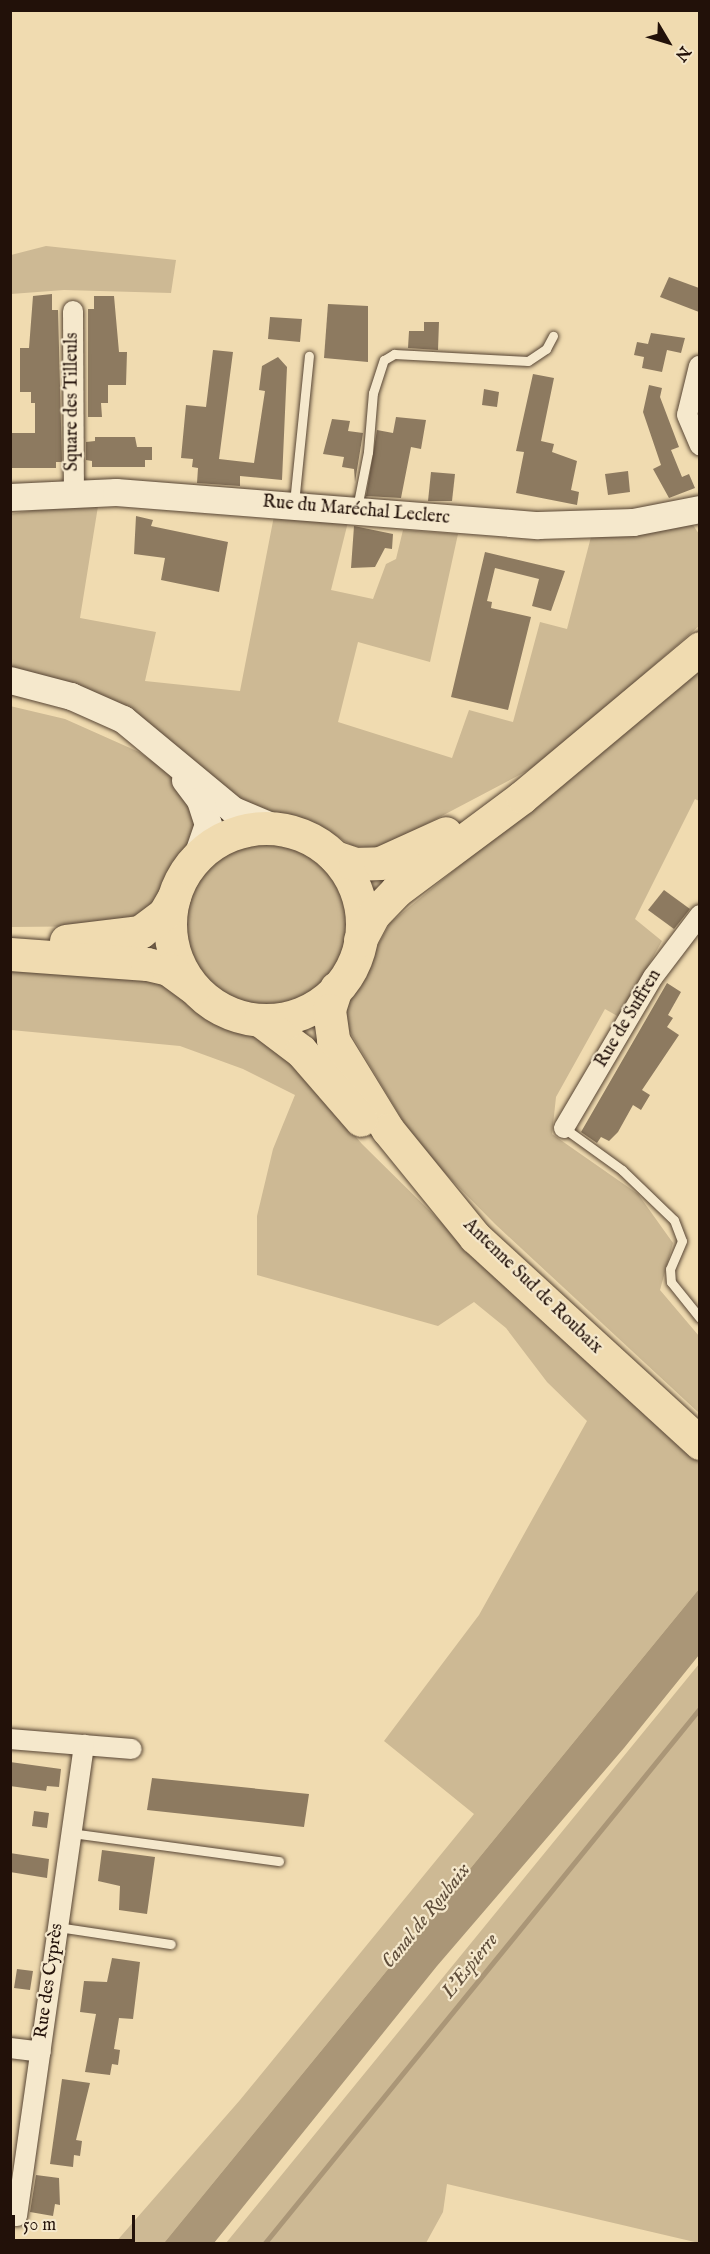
<!DOCTYPE html>
<meta charset="utf-8">
<style>
body{margin:0}
#map{position:relative;width:710px;height:2254px;overflow:hidden;background:#f0dbb0;font-family:"IM FELL English",serif}
div>[style]{position:absolute}
.green>*{inset:0;background:#cdb994}
.round{border-radius:50%}
.water>*{inset:0;background:#aa9677}
.stream>*{height:5px;margin:-2.5px;padding:0 2.5px;transform-origin:2.5px;border-radius:2.5px;background:#aa9677}
.building>*{inset:0;background:#8d7a60}
.roads{filter:drop-shadow(0 0 2px #564433) drop-shadow(0 0 2px #564433)}
.lane>*{height:9px;margin:-4.5px;padding:0 4.5px;transform-origin:4.5px;border-radius:4.5px;background:#f5e8cc}
.street>*{height:20px;margin:-10px;padding:0 10px;transform-origin:10px;border-radius:10px;background:#f5e8cc}
.secondary>*{height:27px;margin:-13.5px;padding:0 13.5px;transform-origin:13.5px;border-radius:13.5px;background:#f5e8cc}
.highway>*{height:33px;margin:-16.5px;padding:0 16.5px;transform-origin:16.5px;border-radius:16.5px;background:#f0dbb0}
.highway>.ring{margin:-16.5px;padding:0;box-sizing:content-box;background:none;border:33px solid #f0dbb0;border-radius:50%}
span{translate:-50% -50%;white-space:nowrap;text-align:center;line-height:1.15;-webkit-text-stroke:4.5px #f5e8cc;paint-order:stroke}
.street-label{font-size:18px;color:#221109}
.water-label{font-size:20px;color:#5f4d3a;font-style:italic}
.frame{position:absolute;inset:0;border:12px solid #221109;pointer-events:none}
.north{position:absolute;left:638px;top:12px;width:60px;height:60px;-webkit-text-stroke:4px #f5e8cc;paint-order:stroke;rotate:128deg;font-size:16px;font-weight:700;line-height:24px;text-align:center;color:#221109}
.north::after{content:'';display:block;margin:auto;width:21px;height:27px;background:#221109;clip-path:polygon(50% 0,100% 100%,50% 72%,0 100%)}
.scale{position:absolute;left:12px;top:2215px;width:123px;height:27px;box-sizing:border-box;border:3px solid #221109;border-top:0;padding-left:8px;font-size:18px;line-height:21px;white-space:nowrap;color:#221109;-webkit-text-stroke:4px #f5e8cc;paint-order:stroke}
</style>
<div id="map">
<div class="green">
<div style="clip-path:polygon(46px 246px,176px 260px,171px 293px,64px 290px,11px 294px,11px 255px)"></div>
<div style="clip-path:polygon(99px 500px,80px 618px,156px 632px,145px 681px,240px 691px,274px 516px,348px 522px,331px 590px,373px 599px,386px 564px,396px 559px,403px 530px,458px 534px,430px 662px,358px 642px,338px 722px,452px 758px,469px 710px,513px 722px,540px 622px,567px 629px,592px 533px,693px 525px,699px 534px,699px 626px,542px 763px,379px 849px,353px 846px,328px 831px,245px 810px,209px 780px,11px 675px,10px 514px)"></div>
<div style="clip-path:polygon(699px 668px,699px 801px,695px 799px,635px 919px,662px 941px,619px 1017px,605px 1009px,556px 1097px,552px 1134px,638px 1194px,673px 1243px,660px 1290px,699px 1336px,699px 1413px,495px 1224px,431px 1159px,406px 1126px,344px 1022px,347px 1002px,390px 923px)"></div>
<div style="clip-path:polygon(10px 706px,65px 719px,139px 752px,164px 769px,195px 805px,193px 844px,173px 867px,152px 907px,114px 926px,11px 927px)"></div>
<div class="round" style="left:181px;top:839px;width:170px;height:170px"></div>
<div style="clip-path:polygon(10px 965px,164px 979px,210px 1015px,252px 1030px,285px 1054px,362px 1144px,520px 1300px,699px 1462px,699px 1589px,164px 2243px,115px 2243px,240px 2100px,474px 1814px,384px 1741px,479px 1615px,587px 1421px,547px 1382px,506px 1328px,474px 1302px,438px 1326px,257px 1275px,257px 1216px,273px 1149px,295px 1095px,243px 1069px,180px 1046px,11px 1030px)"></div>
<div style="clip-path:polygon(699px 1664px,699px 2243px,447px 2184px,443px 2212px,426px 2243px,226px 2243px)"></div>
</div>
<div class="water">
<div style="clip-path:polygon(699px 1589px,699px 1655px,624px 1748px,437px 1966px,214px 2243px,164px 2243px)"></div>
</div>
<div class="stream">
<div style="left:264px;top:2244px;width:691px;rotate:-50.87deg"></div>
</div>
<div class="building">
<div style="clip-path:polygon(669px 277px,699px 288px,699px 312px,660px 297px)"></div>
<div style="clip-path:polygon(52px 294px,52px 310px,58px 310px,62px 462px,56px 462px,56px 468px,10px 468px,12px 433px,35px 433px,35px 403px,31px 403px,31px 392px,20px 392px,20px 348px,29px 348px,33px 296px)"></div>
<div style="clip-path:polygon(94px 296px,114px 296px,119px 352px,127px 352px,126px 385px,108px 385px,108px 403px,101px 403px,102px 417px,88px 417px,88px 309px,94px 309px)"></div>
<div style="clip-path:polygon(328px 304px,368px 306px,368px 362px,324px 358px)"></div>
<div style="clip-path:polygon(270px 317px,302px 319px,300px 342px,268px 339px)"></div>
<div style="clip-path:polygon(424px 322px,439px 322px,438px 350px,408px 348px,409px 331px,424px 331px)"></div>
<div style="clip-path:polygon(651px 333px,685px 338px,681px 353px,667px 350px,662px 372px,642px 368px,644px 357px,634px 355px,637px 342px,648px 344px)"></div>
<div style="clip-path:polygon(213px 350px,233px 352px,219px 459px,254px 463px,265px 391px,259px 390px,262px 366px,278px 357px,287px 367px,282px 480px,240px 476px,240px 486px,197px 483px,198px 468px,192px 467px,193px 459px,181px 458px,186px 405px,206px 407px)"></div>
<div style="clip-path:polygon(533px 374px,554px 378px,541px 441px,554px 444px,552px 452px,577px 461px,571px 490px,579px 492px,577px 505px,516px 493px,524px 452px,516px 451px)"></div>
<div style="clip-path:polygon(649px 385px,662px 388px,660px 397px,679px 447px,671px 450px,682px 477px,689px 474px,695px 488px,669px 498px,653px 469px,661px 465px,643px 412px)"></div>
<div style="clip-path:polygon(484px 389px,499px 392px,497px 407px,482px 405px)"></div>
<div style="clip-path:polygon(396px 417px,426px 420px,421px 449px,411px 447px,401px 498px,366px 496px,377px 430px,393px 433px)"></div>
<div style="clip-path:polygon(332px 419px,350px 421px,348px 431px,363px 433px,355px 482px,354px 469px,342px 467px,344px 457px,323px 454px)"></div>
<div style="clip-path:polygon(95px 437px,135px 437px,137px 447px,152px 447px,152px 460px,145px 460px,145px 467px,92px 467px,92px 461px,86px 460px,86px 442px,95px 441px)"></div>
<div style="clip-path:polygon(628px 471px,630px 492px,608px 495px,605px 474px)"></div>
<div style="clip-path:polygon(431px 472px,455px 474px,452px 501px,428px 501px)"></div>
<div style="clip-path:polygon(136px 516px,153px 520px,151px 526px,228px 542px,219px 592px,161px 580px,165px 558px,134px 554px)"></div>
<div style="clip-path:polygon(354px 526px,393px 534px,392px 549px,385px 548px,375px 567px,351px 568px)"></div>
<div style="clip-path:polygon(485px 552px,565px 571px,551px 611px,532px 606px,539px 579px,495px 568px,487px 601px,492px 602px,491px 608px,531px 617px,508px 710px,451px 697px)"></div>
<div style="clip-path:polygon(664px 890px,690px 909px,674px 929px,648px 910px)"></div>
<div style="clip-path:polygon(667px 983px,681px 992px,668px 1015px,673px 1018px,667px 1027px,679px 1035px,642px 1090px,650px 1095px,641px 1110px,633px 1105px,618px 1132px,609px 1141px,601px 1137px,597px 1143px,581px 1132px)"></div>
<div style="clip-path:polygon(10px 1762px,61px 1769px,59px 1787px,47px 1786px,46px 1791px,10px 1786px)"></div>
<div style="clip-path:polygon(152px 1778px,309px 1794px,304px 1827px,147px 1810px)"></div>
<div style="clip-path:polygon(34px 1811px,49px 1813px,47px 1828px,32px 1826px)"></div>
<div style="clip-path:polygon(102px 1850px,155px 1857px,147px 1914px,119px 1910px,120px 1886px,98px 1881px)"></div>
<div style="clip-path:polygon(10px 1853px,49px 1859px,47px 1878px,10px 1872px)"></div>
<div style="clip-path:polygon(112px 1958px,140px 1962px,133px 2019px,119px 2018px,114px 2049px,120px 2050px,118px 2065px,112px 2064px,110px 2075px,85px 2072px,96px 2014px,80px 2012px,84px 1981px,107px 1982px)"></div>
<div style="clip-path:polygon(17px 1969px,33px 1971px,30px 1990px,14px 1988px)"></div>
<div style="clip-path:polygon(62px 2079px,90px 2083px,76px 2140px,82px 2141px,80px 2156px,74px 2155px,73px 2167px,50px 2164px)"></div>
<div style="clip-path:polygon(36px 2175px,59px 2178px,60px 2205px,55px 2204px,53px 2216px,30px 2212px)"></div>
</div>
<div class="roads">
<div class="lane">
<div style="left:294px;top:503px;width:148px;rotate:-84.2deg"></div>
<div style="left:357px;top:508px;width:57px;rotate:-78.9deg"></div>
<div style="left:368px;top:452px;width:59px;rotate:-85.2deg"></div>
<div style="left:373px;top:393px;width:35px;rotate:-72deg"></div>
<div style="left:384px;top:360px;width:12px;rotate:-31deg"></div>
<div style="left:394px;top:354px;width:134px;rotate:3deg"></div>
<div style="left:528px;top:361px;width:22px;rotate:-34deg"></div>
<div style="left:546px;top:349px;width:15px;rotate:-62deg"></div>
<div style="left:564px;top:1128px;width:72px;rotate:35.9deg"></div>
<div style="left:622px;top:1170px;width:72px;rotate:43.9deg"></div>
<div style="left:674px;top:1220px;width:22px;rotate:69deg"></div>
<div style="left:682px;top:1241px;width:30px;rotate:113deg"></div>
<div style="left:670px;top:1269px;width:13px;rotate:86deg"></div>
<div style="left:671px;top:1282px;width:46px;rotate:51.1deg"></div>
<div style="left:71px;top:1833px;width:210px;rotate:7.7deg"></div>
<div style="left:58px;top:1927px;width:114px;rotate:8.6deg"></div>
</div>
<div class="street">
<div style="left:73px;top:311px;width:182px;rotate:89.7deg"></div>
<div style="left:699px;top:366px;width:50px;rotate:103.8deg"></div>
<div style="left:687px;top:415px;width:33px;rotate:67deg"></div>
<div style="left:564px;top:1128px;width:175px;rotate:-59.5deg"></div>
<div style="left:653px;top:977px;width:78px;rotate:-52.8deg"></div>
<div style="left:10px;top:1739px;width:122px;rotate:4.7deg"></div>
<div style="left:10px;top:2048px;width:31px;rotate:7deg"></div>
<div style="left:17px;top:2216px;width:476px;rotate:-81.9deg"></div>
</div>
<div class="secondary">
<div style="left:10px;top:497px;width:106px;rotate:-2.7deg"></div>
<div style="left:116px;top:492px;width:423px;rotate:4.5deg"></div>
<div style="left:538px;top:525px;width:95px;rotate:-1.8deg"></div>
<div style="left:633px;top:522px;width:68px;rotate:-11deg"></div>
<div style="left:10px;top:680px;width:63px;rotate:14.7deg"></div>
<div style="left:71px;top:696px;width:57px;rotate:23.9deg"></div>
<div style="left:123px;top:719px;width:143px;rotate:39.6deg"></div>
<div style="left:233px;top:810px;width:47px;rotate:22.7deg"></div>
<div style="left:185px;top:780px;width:25px;rotate:53deg"></div>
<div style="left:200px;top:800px;width:25px;rotate:72deg"></div>
<div style="left:208px;top:824px;width:37px;rotate:109deg"></div>
</div>
<div class="highway">
<div class="ring" style="left:170px;top:828px;width:159px;height:159px"></div>
<div style="left:335px;top:857px;width:21px;rotate:19deg"></div>
<div style="left:355px;top:864px;width:25px;rotate:-2deg"></div>
<div style="left:380px;top:863px;width:72px;rotate:-24.4deg"></div>
<div style="left:360px;top:940px;width:30px;rotate:-62deg"></div>
<div style="left:374px;top:914px;width:32px;rotate:-46deg"></div>
<div style="left:396px;top:891px;width:157px;rotate:-36.7deg"></div>
<div style="left:522px;top:797px;width:232px;rotate:-39.9deg"></div>
<div style="left:66px;top:941px;width:75px;rotate:-6.9deg"></div>
<div style="left:140px;top:932px;width:30px;rotate:-37deg"></div>
<div style="left:164px;top:914px;width:20px;rotate:-60deg"></div>
<div style="left:10px;top:954px;width:137px;rotate:4.2deg"></div>
<div style="left:147px;top:964px;width:22px;rotate:13deg"></div>
<div style="left:168px;top:969px;width:32px;rotate:36deg"></div>
<div style="left:336px;top:988px;width:23px;rotate:108deg"></div>
<div style="left:329px;top:1010px;width:30px;rotate:82deg"></div>
<div style="left:333px;top:1040px;width:105px;rotate:58.6deg"></div>
<div style="left:388px;top:1130px;width:138px;rotate:50.9deg"></div>
<div style="left:475px;top:1237px;width:305px;rotate:42.5deg"></div>
<div style="left:260px;top:1020px;width:51px;rotate:37.1deg"></div>
<div style="left:301px;top:1051px;width:91px;rotate:49deg"></div>
</div>
</div>
<div class="street-label">
<span style="left:73px;top:402px;rotate:-90deg">Square des Tilleuls</span>
<span style="left:356px;top:511px;rotate:5deg">Rue du Maréchal Leclerc</span>
<span style="left:629px;top:1019px;rotate:-59deg">Rue de Suffren</span>
<span style="left:532px;top:1287px;rotate:44deg">Antenne Sud de Roubaix</span>
<span style="left:50px;top:1981px;rotate:-82deg">Rue des Cyprès</span>
</div>
<div class="water-label">
<span style="left:426px;top:1916px;rotate:-51deg">Canal de Roubaix</span>
<span style="left:470px;top:1966px;rotate:-51deg">L'Espierre</span>
</div>
<div class="frame"></div>
<div class="north">N</div>
<div class="scale">50 m</div>
</div>
